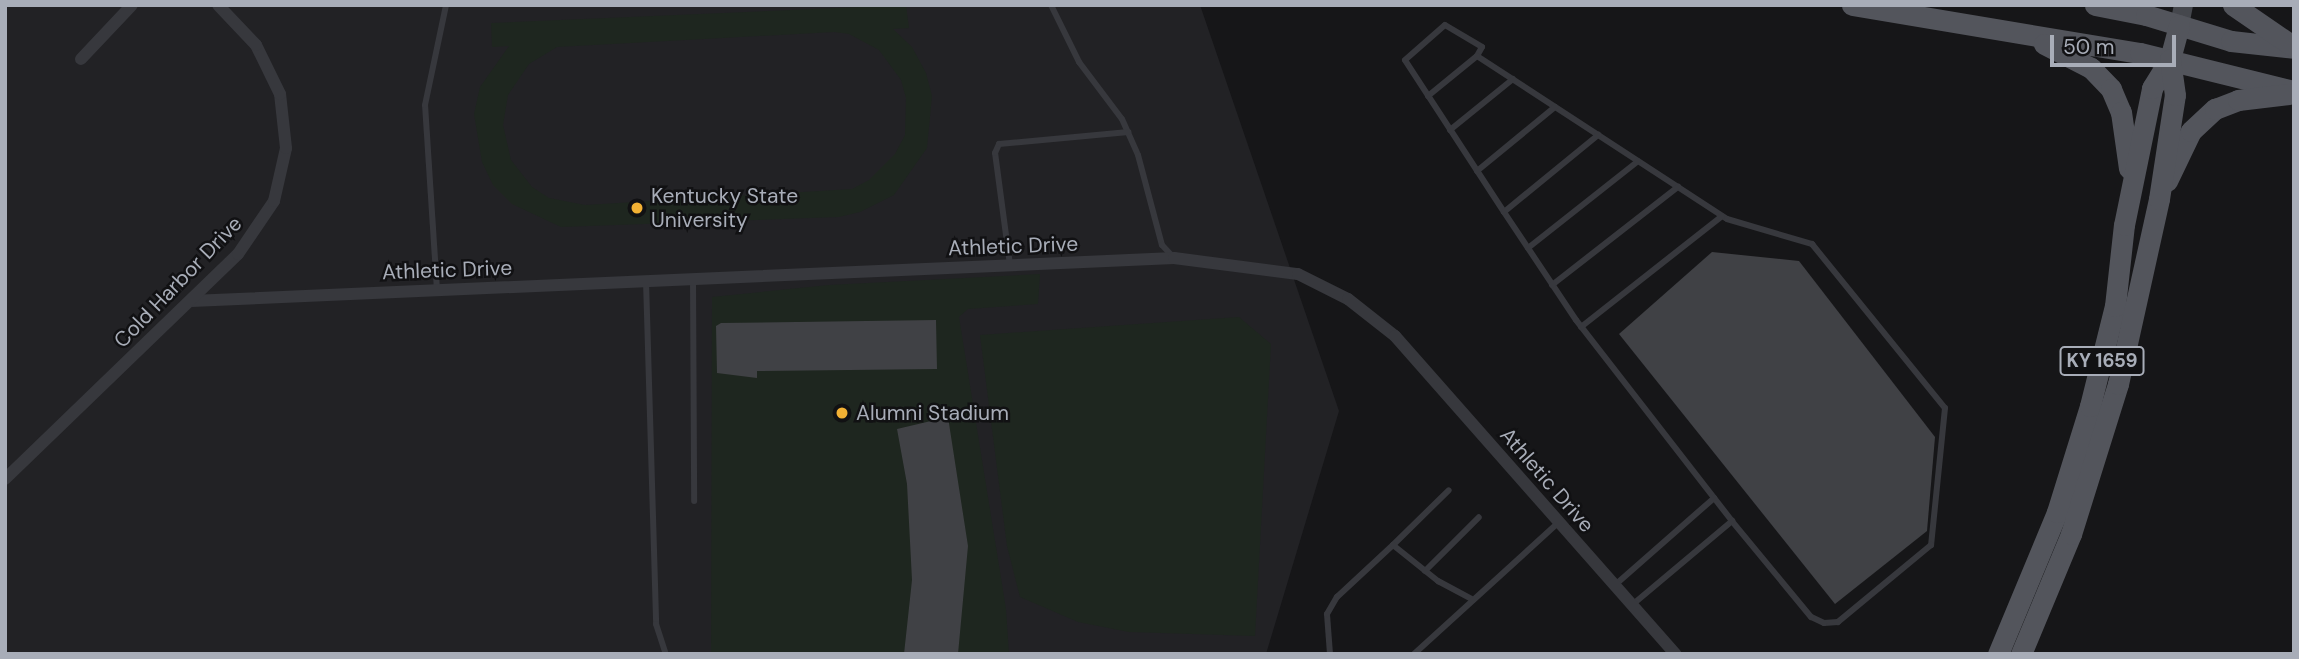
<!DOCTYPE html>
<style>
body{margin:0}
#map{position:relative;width:2299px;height:659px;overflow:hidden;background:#161618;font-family:"DM Sans",sans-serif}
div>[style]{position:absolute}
.built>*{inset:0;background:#222225}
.green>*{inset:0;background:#1e261f}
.building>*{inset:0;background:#404145}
.lane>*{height:6px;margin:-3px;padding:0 3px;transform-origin:3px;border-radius:3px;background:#37383d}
.street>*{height:12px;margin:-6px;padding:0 6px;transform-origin:6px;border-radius:6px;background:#37383d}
.secondary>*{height:19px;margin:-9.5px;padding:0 9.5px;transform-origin:9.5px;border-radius:9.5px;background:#45474d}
.primary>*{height:21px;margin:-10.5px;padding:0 10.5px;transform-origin:10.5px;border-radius:10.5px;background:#53555c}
.dots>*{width:19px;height:19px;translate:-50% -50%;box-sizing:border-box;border:4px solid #111113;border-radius:50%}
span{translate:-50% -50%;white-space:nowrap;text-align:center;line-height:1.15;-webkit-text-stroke:5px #111113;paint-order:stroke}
.shield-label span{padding:2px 5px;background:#111113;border:2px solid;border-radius:5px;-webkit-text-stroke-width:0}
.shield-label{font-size:19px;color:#a8adb8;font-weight:700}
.poi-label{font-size:21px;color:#a8adb8}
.left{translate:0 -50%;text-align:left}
.street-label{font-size:21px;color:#a8adb8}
.frame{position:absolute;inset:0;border:7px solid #a8adb8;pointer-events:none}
.scale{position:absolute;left:2050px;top:35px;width:126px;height:32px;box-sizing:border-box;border:4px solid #a8adb8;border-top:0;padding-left:9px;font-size:21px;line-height:24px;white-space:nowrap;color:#a8adb8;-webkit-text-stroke:5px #111113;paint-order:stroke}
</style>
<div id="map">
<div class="built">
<div style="clip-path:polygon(5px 5px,1200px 5px,1339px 411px,1266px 654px,5px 654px)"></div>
</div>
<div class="green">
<div style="clip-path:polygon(evenodd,906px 5px,909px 28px,893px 29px,912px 47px,926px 73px,932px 96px,927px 148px,894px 195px,860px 212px,839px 217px,561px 227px,512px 204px,493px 185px,482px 162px,474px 114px,480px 87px,509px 46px,492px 47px,491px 23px,906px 5px,834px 32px,849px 34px,879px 50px,901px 80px,906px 98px,905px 135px,895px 154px,869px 180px,852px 189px,585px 205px,549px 198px,532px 187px,511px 160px,503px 125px,508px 95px,529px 64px,557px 47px,834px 32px)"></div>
<div style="clip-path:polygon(1040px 274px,1038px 304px,968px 309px,959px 317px,1006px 609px,1009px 654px,711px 654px,712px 297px,829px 285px)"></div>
<div style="clip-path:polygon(1239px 317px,1271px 344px,1255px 636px,1129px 632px,1078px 622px,1020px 597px,1007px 546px,980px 335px)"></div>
</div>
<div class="building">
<div style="clip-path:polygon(1712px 252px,1799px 261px,1935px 437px,1927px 531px,1835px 604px,1619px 334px)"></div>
<div style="clip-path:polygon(936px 320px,937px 369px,757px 371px,757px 378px,717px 373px,716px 326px,721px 323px)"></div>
<div style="clip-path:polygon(948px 417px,968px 546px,958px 654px,904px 654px,912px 580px,907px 484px,897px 429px)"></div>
</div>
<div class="lane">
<div style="left:1051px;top:5px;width:64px;rotate:63.8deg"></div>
<div style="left:1079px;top:62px;width:71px;rotate:53deg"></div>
<div style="left:1122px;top:119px;width:39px;rotate:66deg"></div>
<div style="left:1138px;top:155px;width:93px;rotate:75.1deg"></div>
<div style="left:1162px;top:245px;width:16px;rotate:47deg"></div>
<div style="left:1445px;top:25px;width:43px;rotate:30.7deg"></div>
<div style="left:1482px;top:47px;width:10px;rotate:119deg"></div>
<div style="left:1477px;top:56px;width:298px;rotate:33.1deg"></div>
<div style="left:1727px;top:219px;width:89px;rotate:16.4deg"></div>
<div style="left:1812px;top:244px;width:211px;rotate:51deg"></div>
<div style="left:1945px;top:408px;width:138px;rotate:95.8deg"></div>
<div style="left:1931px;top:545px;width:121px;rotate:140.4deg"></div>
<div style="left:1838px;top:622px;width:14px;rotate:176deg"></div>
<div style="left:1824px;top:623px;width:14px;rotate:-155deg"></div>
<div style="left:1811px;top:617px;width:124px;rotate:-129.5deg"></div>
<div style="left:1732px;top:521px;width:254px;rotate:-127.8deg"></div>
<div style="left:1576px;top:320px;width:130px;rotate:-123.7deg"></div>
<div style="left:1504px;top:212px;width:181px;rotate:-123.1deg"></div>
<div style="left:1405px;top:60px;width:53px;rotate:-41.2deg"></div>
<div style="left:1428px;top:96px;width:63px;rotate:-39.2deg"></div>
<div style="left:1450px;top:130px;width:81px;rotate:-39deg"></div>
<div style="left:1477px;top:171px;width:101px;rotate:-39.4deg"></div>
<div style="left:1504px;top:212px;width:122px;rotate:-39.3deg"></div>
<div style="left:1528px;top:248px;width:140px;rotate:-38.3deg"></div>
<div style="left:1010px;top:265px;width:113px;rotate:-97.6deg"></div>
<div style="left:995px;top:153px;width:10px;rotate:-66deg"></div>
<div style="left:999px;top:144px;width:130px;rotate:-5.3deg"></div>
<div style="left:693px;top:279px;width:222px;rotate:89.7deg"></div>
<div style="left:646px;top:281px;width:343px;rotate:88.3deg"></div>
<div style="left:656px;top:624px;width:32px;rotate:72deg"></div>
<div style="left:1552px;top:285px;width:160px;rotate:-37.9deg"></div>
<div style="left:437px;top:290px;width:185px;rotate:-93.7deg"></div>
<div style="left:425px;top:105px;width:102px;rotate:-78.1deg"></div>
<div style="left:1581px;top:327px;width:179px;rotate:-38.2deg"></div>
<div style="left:1393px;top:545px;width:78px;rotate:-44.5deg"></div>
<div style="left:1425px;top:571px;width:76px;rotate:-45deg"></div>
<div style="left:1615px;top:585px;width:132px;rotate:-41.3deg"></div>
<div style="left:1632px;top:605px;width:131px;rotate:-40deg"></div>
<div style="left:1330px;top:654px;width:40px;rotate:-94.3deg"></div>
<div style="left:1327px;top:614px;width:20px;rotate:-60deg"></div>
<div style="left:1337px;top:597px;width:76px;rotate:-42.9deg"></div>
<div style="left:1393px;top:545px;width:58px;rotate:38.7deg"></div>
<div style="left:1438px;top:581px;width:40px;rotate:28deg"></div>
<div style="left:1414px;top:654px;width:196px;rotate:-42.3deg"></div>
</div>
<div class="street">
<div style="left:81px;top:59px;width:74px;rotate:-46.6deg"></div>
<div style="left:191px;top:301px;width:984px;rotate:-2.5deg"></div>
<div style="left:1174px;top:258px;width:125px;rotate:7.4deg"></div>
<div style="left:1298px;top:274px;width:56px;rotate:26.6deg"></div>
<div style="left:1348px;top:299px;width:60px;rotate:38.2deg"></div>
<div style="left:1395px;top:336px;width:424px;rotate:48.6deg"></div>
<div style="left:5px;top:479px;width:324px;rotate:-44deg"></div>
<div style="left:238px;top:254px;width:64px;rotate:-55.8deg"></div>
<div style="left:274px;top:201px;width:54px;rotate:-77.2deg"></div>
<div style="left:286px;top:148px;width:54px;rotate:-96.3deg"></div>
<div style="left:280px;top:94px;width:55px;rotate:-116.1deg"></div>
<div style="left:256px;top:45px;width:55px;rotate:-133.5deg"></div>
</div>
<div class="secondary">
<div style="left:2179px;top:25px;width:20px;rotate:-79deg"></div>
</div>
<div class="primary">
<div style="left:1852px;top:5px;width:292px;rotate:9.5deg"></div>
<div style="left:2140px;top:53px;width:159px;rotate:13.9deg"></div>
<div style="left:2095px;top:5px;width:52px;rotate:11.1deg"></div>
<div style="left:2146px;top:15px;width:89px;rotate:17deg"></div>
<div style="left:2231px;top:41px;width:63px;rotate:6.3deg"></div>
<div style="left:2233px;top:5px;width:74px;rotate:34.5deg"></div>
<div style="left:2044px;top:44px;width:53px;rotate:27.1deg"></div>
<div style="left:2091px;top:68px;width:29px;rotate:46deg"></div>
<div style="left:2111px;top:89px;width:25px;rotate:67deg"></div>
<div style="left:2121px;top:112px;width:57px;rotate:81.9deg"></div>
<div style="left:2167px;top:181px;width:55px;rotate:-64.4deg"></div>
<div style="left:2191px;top:131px;width:33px;rotate:-43deg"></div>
<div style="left:2215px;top:109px;width:25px;rotate:-21deg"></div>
<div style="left:2238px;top:100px;width:51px;rotate:-6.7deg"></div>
<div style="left:1998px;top:654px;width:154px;rotate:-67.4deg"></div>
<div style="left:2057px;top:512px;width:111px;rotate:-72.7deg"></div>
<div style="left:2090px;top:406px;width:103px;rotate:-76deg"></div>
<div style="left:2115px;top:306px;width:81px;rotate:-83.7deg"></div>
<div style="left:2124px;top:225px;width:140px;rotate:-78.4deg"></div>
<div style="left:2152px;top:88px;width:34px;rotate:-58deg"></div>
<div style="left:2170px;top:59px;width:35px;rotate:-75deg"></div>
<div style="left:2021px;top:654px;width:130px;rotate:-67.4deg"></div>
<div style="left:2071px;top:534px;width:157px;rotate:-72.6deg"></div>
<div style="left:2118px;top:384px;width:189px;rotate:-77.5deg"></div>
<div style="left:2159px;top:199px;width:105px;rotate:-81.3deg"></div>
<div style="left:2175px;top:95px;width:36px;rotate:-98deg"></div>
</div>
<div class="dots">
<div style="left:637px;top:208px;background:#f2b134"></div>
<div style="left:842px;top:413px;background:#f2b134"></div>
</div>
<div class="shield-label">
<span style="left:2102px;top:361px">KY 1659</span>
</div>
<div class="poi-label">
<span class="left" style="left:651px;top:208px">Kentucky State<br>University</span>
<span class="left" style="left:856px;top:413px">Alumni Stadium</span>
</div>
<div class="street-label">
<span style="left:1013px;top:246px;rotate:-2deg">Athletic Drive</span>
<span style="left:447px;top:270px;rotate:-2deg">Athletic Drive</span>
<span style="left:178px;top:282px;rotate:-46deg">Cold Harbor Drive</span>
<span style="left:1547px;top:480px;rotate:49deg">Athletic Drive</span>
</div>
<div class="frame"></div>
<div class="scale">50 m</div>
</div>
